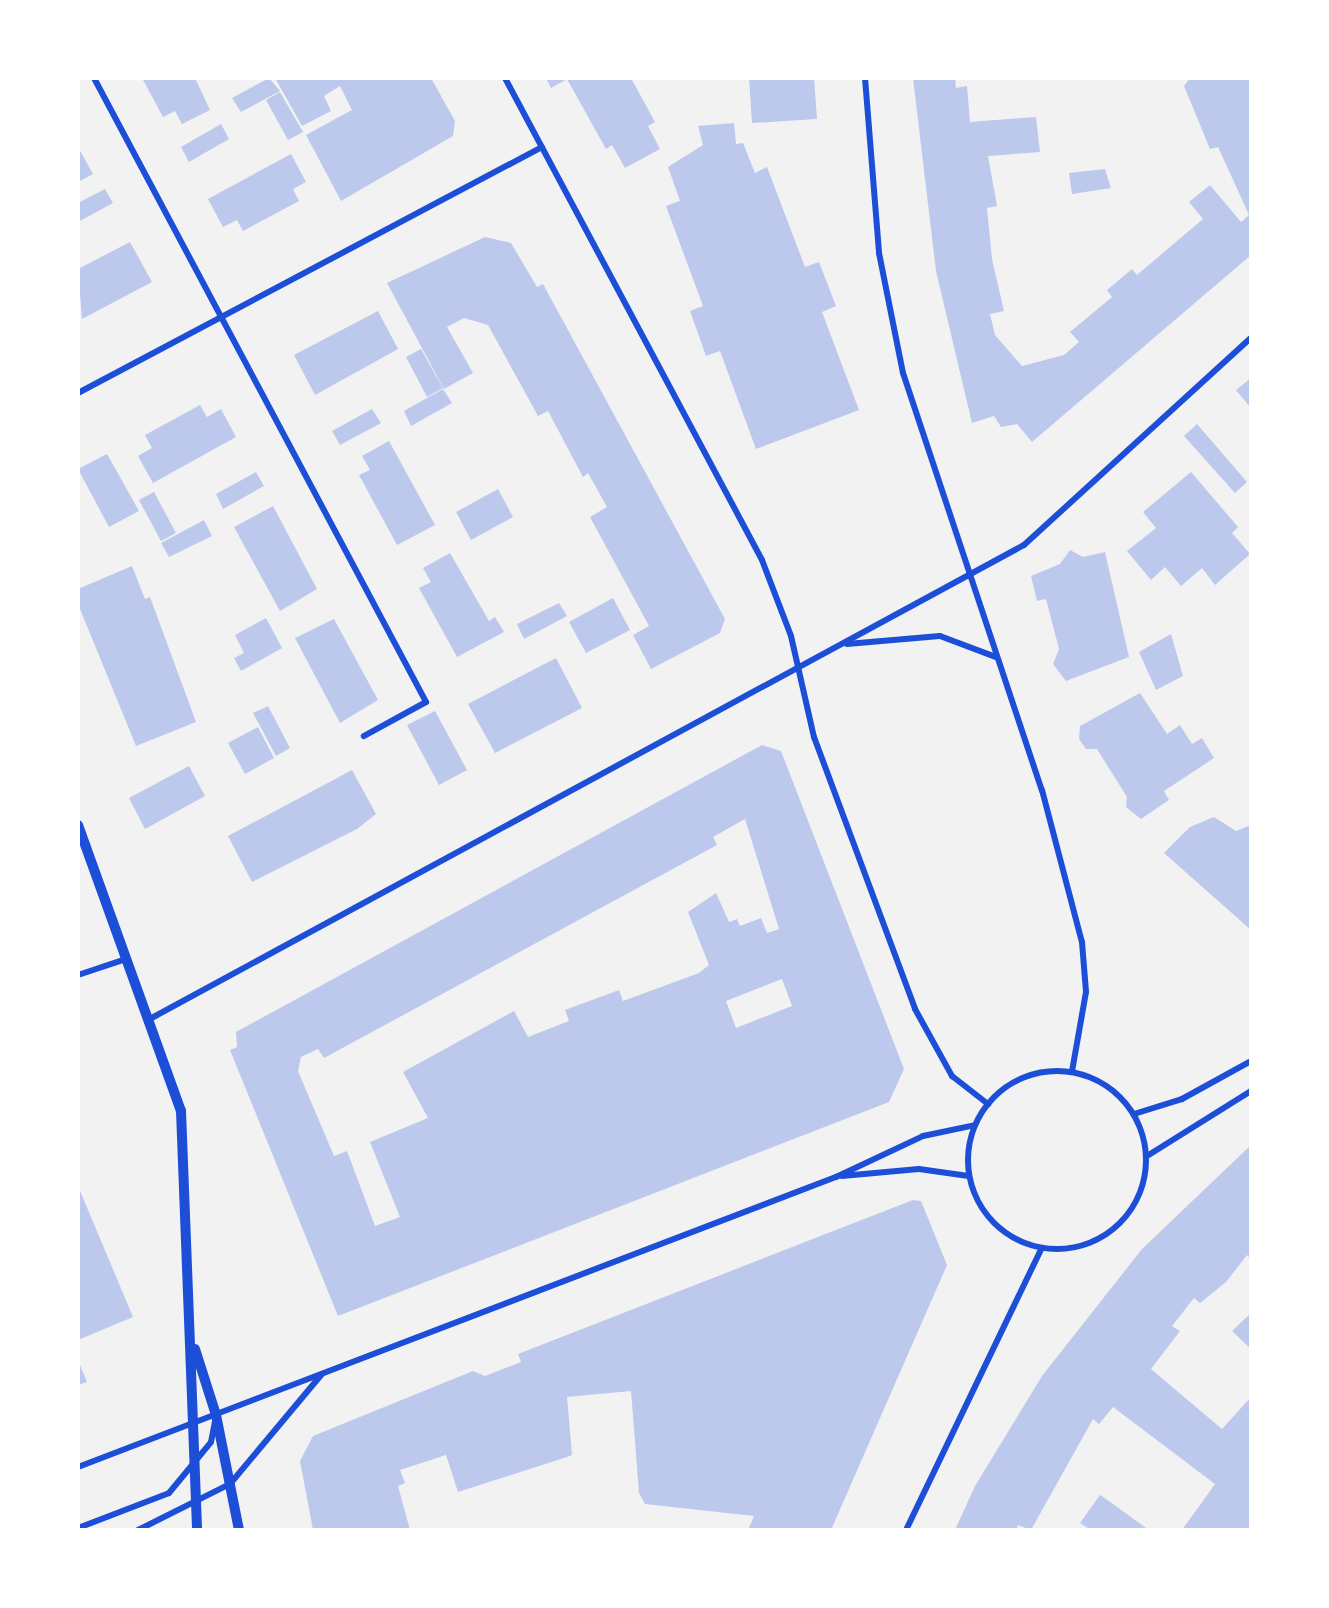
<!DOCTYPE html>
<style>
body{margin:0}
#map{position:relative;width:1329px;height:1608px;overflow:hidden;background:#f2f2f2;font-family:"Source Sans 3",sans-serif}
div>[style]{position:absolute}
.building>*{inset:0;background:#bdc9ec}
.minor>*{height:6px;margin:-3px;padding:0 3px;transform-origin:3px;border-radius:3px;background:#1d4ed8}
.minor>.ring{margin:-3px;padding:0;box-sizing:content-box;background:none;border:6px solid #1d4ed8;border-radius:50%}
.tertiary>*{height:10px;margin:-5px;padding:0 5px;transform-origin:5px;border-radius:5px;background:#1d4ed8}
span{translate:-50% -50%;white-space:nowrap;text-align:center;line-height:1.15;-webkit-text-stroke:5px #fff;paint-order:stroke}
.frame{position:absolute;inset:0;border:80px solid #fff;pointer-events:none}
</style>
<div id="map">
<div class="building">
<div style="clip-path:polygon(142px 78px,195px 78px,210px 110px,182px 124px,175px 111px,163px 117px)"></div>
<div style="clip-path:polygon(269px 78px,280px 91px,241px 112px,232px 98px)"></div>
<div style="clip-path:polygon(275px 78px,431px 78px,455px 121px,453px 136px,341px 201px,306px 135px,352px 110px,340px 86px,324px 96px,331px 111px,302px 126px)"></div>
<div style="clip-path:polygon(546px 78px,631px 78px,655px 122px,648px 126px,660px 149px,625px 168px,612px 145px,606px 149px,567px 79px,551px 88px)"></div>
<div style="clip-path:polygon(749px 78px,814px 78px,817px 119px,752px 123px)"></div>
<div style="clip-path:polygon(913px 78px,955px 78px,956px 88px,967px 86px,970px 122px,1036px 117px,1040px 152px,988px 156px,997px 206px,987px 208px,992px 259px,1004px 311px,990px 314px,995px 335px,1022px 366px,1064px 355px,1079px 342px,1070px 332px,1112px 297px,1107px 290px,1132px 269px,1137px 275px,1203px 219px,1189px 202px,1210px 185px,1241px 222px,1249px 215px,1218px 147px,1210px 149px,1184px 86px,1190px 78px,1251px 78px,1251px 255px,1032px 442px,1017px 424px,1001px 427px,994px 416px,972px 423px,936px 271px)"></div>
<div style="clip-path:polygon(280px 92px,303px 132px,288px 140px,266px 100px)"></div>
<div style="clip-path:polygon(734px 123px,736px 144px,743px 143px,755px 173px,767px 167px,805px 267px,819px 262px,836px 306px,822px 312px,859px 410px,756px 449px,720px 351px,706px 356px,690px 311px,703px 306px,666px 206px,680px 201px,668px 167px,703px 145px,698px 126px)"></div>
<div style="clip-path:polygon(221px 124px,229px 139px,189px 162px,181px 147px)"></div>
<div style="clip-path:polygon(78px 147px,93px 174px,78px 182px)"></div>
<div style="clip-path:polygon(291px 154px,306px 182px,293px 189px,299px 201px,243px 231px,237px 220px,223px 227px,208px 199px)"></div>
<div style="clip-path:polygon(1105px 169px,1111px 188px,1072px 194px,1069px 173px)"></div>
<div style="clip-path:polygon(105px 189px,113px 203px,78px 222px,78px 203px)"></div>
<div style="clip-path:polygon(485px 237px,511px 243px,537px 287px,543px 284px,725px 619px,720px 633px,651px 669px,633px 635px,649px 626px,590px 517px,607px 507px,588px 473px,583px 477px,548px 411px,538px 416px,488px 325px,464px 318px,447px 327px,473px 373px,444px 389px,387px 283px)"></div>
<div style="clip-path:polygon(130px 242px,152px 282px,82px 319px,78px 269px)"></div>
<div style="clip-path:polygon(378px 311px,398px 349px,315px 395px,294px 355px)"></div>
<div style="clip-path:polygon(421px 349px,443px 388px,427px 397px,406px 357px)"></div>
<div style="clip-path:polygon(1251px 378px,1251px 408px,1236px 390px)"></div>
<div style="clip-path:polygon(443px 389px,452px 403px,411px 426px,404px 411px)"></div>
<div style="clip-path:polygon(200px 405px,207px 417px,221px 409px,236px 437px,153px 483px,138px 456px,152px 448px,145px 435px)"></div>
<div style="clip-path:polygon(372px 409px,381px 423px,340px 445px,332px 431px)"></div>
<div style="clip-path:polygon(1197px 424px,1247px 482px,1235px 493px,1184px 436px)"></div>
<div style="clip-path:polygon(389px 441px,435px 525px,397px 545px,359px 475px,370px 470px,362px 456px)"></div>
<div style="clip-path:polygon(107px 454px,139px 511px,109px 527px,78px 469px)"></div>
<div style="clip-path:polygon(256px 472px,264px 486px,223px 509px,216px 494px)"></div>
<div style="clip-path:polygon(1191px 472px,1238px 527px,1232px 533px,1250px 554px,1215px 585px,1202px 568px,1181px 586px,1165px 567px,1151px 580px,1127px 551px,1156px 528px,1143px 512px)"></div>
<div style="clip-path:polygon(498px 489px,513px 517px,471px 540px,456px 512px)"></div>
<div style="clip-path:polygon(154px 492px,176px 533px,161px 541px,139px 500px)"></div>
<div style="clip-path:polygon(273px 506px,317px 589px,280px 611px,234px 527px)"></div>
<div style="clip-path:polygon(204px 520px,212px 536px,169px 557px,161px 543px)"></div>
<div style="clip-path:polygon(1070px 550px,1083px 557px,1105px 552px,1129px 657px,1066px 681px,1053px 664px,1059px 649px,1046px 599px,1037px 601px,1031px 576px,1060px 564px)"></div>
<div style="clip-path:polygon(450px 553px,489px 621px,495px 617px,504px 632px,457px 657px,419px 588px,431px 582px,423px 568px)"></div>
<div style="clip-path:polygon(132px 566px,145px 599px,150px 597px,196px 722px,136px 746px,78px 604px,78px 589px)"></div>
<div style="clip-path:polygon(613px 598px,630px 630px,586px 653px,569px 622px)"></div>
<div style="clip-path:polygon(559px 603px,567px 616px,524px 639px,517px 624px)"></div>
<div style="clip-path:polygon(266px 618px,282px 648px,241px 671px,234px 658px,244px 653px,235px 635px)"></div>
<div style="clip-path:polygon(334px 619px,378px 700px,340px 723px,295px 638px)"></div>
<div style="clip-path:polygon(1171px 634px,1183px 676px,1156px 690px,1139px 652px)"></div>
<div style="clip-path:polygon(556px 658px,582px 708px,495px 753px,468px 704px)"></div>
<div style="clip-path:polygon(1140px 693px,1167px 734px,1180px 725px,1192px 744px,1202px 738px,1214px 758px,1164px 791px,1169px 800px,1141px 819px,1126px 807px,1127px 797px,1097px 749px,1086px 749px,1079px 739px,1080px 726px)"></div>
<div style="clip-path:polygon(268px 706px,290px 748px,276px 756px,253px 713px)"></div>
<div style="clip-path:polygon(435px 711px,467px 770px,439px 785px,407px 725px)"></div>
<div style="clip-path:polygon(258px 727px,274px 758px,245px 774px,228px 743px)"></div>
<div style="clip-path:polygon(evenodd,762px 745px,781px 751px,904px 1069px,889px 1102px,338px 1316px,230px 1050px,237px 1047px,236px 1032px,762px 745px,745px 819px,779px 929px,767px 933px,761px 918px,740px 926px,737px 919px,729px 922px,716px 893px,688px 912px,709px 965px,699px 973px,623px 1001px,619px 990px,565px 1010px,569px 1021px,528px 1037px,514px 1011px,403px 1072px,428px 1118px,370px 1142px,400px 1217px,375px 1226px,347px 1151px,334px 1156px,298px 1071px,301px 1057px,318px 1049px,324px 1058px,717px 845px,713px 837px,745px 819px,762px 745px,782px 979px,792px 1006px,736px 1028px,726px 1001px,782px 979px)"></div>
<div style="clip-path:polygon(189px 766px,205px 796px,145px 829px,129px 798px)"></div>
<div style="clip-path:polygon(352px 770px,376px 814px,357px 829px,252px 882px,228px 836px)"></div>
<div style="clip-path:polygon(1214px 817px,1236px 831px,1251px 825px,1251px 930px,1164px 853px,1190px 827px)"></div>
<div style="clip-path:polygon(1251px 1145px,1251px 1260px,1247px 1255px,1226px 1282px,1200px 1303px,1194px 1298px,1172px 1326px,1180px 1331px,1151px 1369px,1222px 1429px,1251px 1397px,1251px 1530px,1182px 1530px,1215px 1484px,1113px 1407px,1099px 1424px,1093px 1419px,1031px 1530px,1018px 1525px,1016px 1530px,955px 1530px,975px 1486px,1042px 1376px,1142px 1249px)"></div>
<div style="clip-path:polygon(78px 1186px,133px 1317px,78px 1340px)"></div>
<div style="clip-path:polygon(913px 1200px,921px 1201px,947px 1265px,831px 1530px,748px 1530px,754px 1516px,645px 1504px,639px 1493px,631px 1391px,567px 1397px,572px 1455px,567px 1457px,458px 1492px,446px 1455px,400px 1470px,405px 1483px,398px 1486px,410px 1530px,313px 1530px,300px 1461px,313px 1436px,473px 1371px,485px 1376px,521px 1362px,518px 1354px)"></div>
<div style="clip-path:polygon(1251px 1313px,1251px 1349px,1232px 1331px)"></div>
<div style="clip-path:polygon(78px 1360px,87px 1382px,78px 1385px)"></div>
<div style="clip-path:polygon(1100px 1495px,1106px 1499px,1149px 1530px,1091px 1530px,1080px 1523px)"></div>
</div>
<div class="minor">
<div style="left:94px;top:78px;width:707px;rotate:61.98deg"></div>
<div style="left:426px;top:702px;width:71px;rotate:151.3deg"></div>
<div style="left:505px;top:78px;width:546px;rotate:61.93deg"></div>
<div style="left:762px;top:560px;width:81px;rotate:69.1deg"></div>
<div style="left:791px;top:636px;width:104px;rotate:77.2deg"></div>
<div style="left:814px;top:737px;width:290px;rotate:69.6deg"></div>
<div style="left:915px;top:1009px;width:77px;rotate:61.1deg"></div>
<div style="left:952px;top:1076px;width:46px;rotate:37.9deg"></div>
<div style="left:865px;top:78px;width:176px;rotate:85.4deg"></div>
<div style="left:879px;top:253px;width:122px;rotate:78.7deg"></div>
<div style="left:903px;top:373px;width:440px;rotate:71.6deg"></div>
<div style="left:1042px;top:790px;width:157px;rotate:75.3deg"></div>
<div style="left:1082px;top:942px;width:50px;rotate:85.4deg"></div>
<div style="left:1086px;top:992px;width:80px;rotate:100deg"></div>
<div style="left:78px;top:393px;width:525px;rotate:-27.93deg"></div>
<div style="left:847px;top:644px;width:93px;rotate:-4.9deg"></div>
<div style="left:940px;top:636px;width:60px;rotate:20.6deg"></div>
<div style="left:78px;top:975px;width:51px;rotate:-18.4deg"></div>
<div style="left:148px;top:1020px;width:996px;rotate:-28.47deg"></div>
<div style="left:1024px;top:545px;width:307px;rotate:-42.4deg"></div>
<div class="ring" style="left:968px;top:1071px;width:172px;height:172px"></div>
<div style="left:1134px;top:1114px;width:50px;rotate:-17.4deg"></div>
<div style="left:1182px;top:1099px;width:79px;rotate:-28.8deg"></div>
<div style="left:1147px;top:1156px;width:123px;rotate:-32deg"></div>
<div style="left:842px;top:1176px;width:77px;rotate:-5.2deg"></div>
<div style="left:919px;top:1169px;width:50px;rotate:8deg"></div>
<div style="left:78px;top:1467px;width:812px;rotate:-20.94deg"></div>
<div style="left:836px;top:1177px;width:96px;rotate:-25.2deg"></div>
<div style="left:923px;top:1136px;width:53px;rotate:-11.9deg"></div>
<div style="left:78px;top:1528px;width:97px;rotate:-21deg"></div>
<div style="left:169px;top:1493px;width:66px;rotate:-50.5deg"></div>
<div style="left:211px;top:1442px;width:21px;rotate:-79deg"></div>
<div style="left:138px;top:1530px;width:103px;rotate:-26.6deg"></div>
<div style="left:230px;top:1484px;width:143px;rotate:-50.1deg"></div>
<div style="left:906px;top:1530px;width:313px;rotate:-64.3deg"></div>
</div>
<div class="tertiary">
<div style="left:78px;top:825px;width:304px;rotate:70.2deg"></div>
<div style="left:181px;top:1111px;width:419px;rotate:87.8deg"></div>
<div style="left:195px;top:1349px;width:69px;rotate:72.3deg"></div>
<div style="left:216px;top:1415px;width:117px;rotate:78.7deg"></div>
</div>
<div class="frame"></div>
</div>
